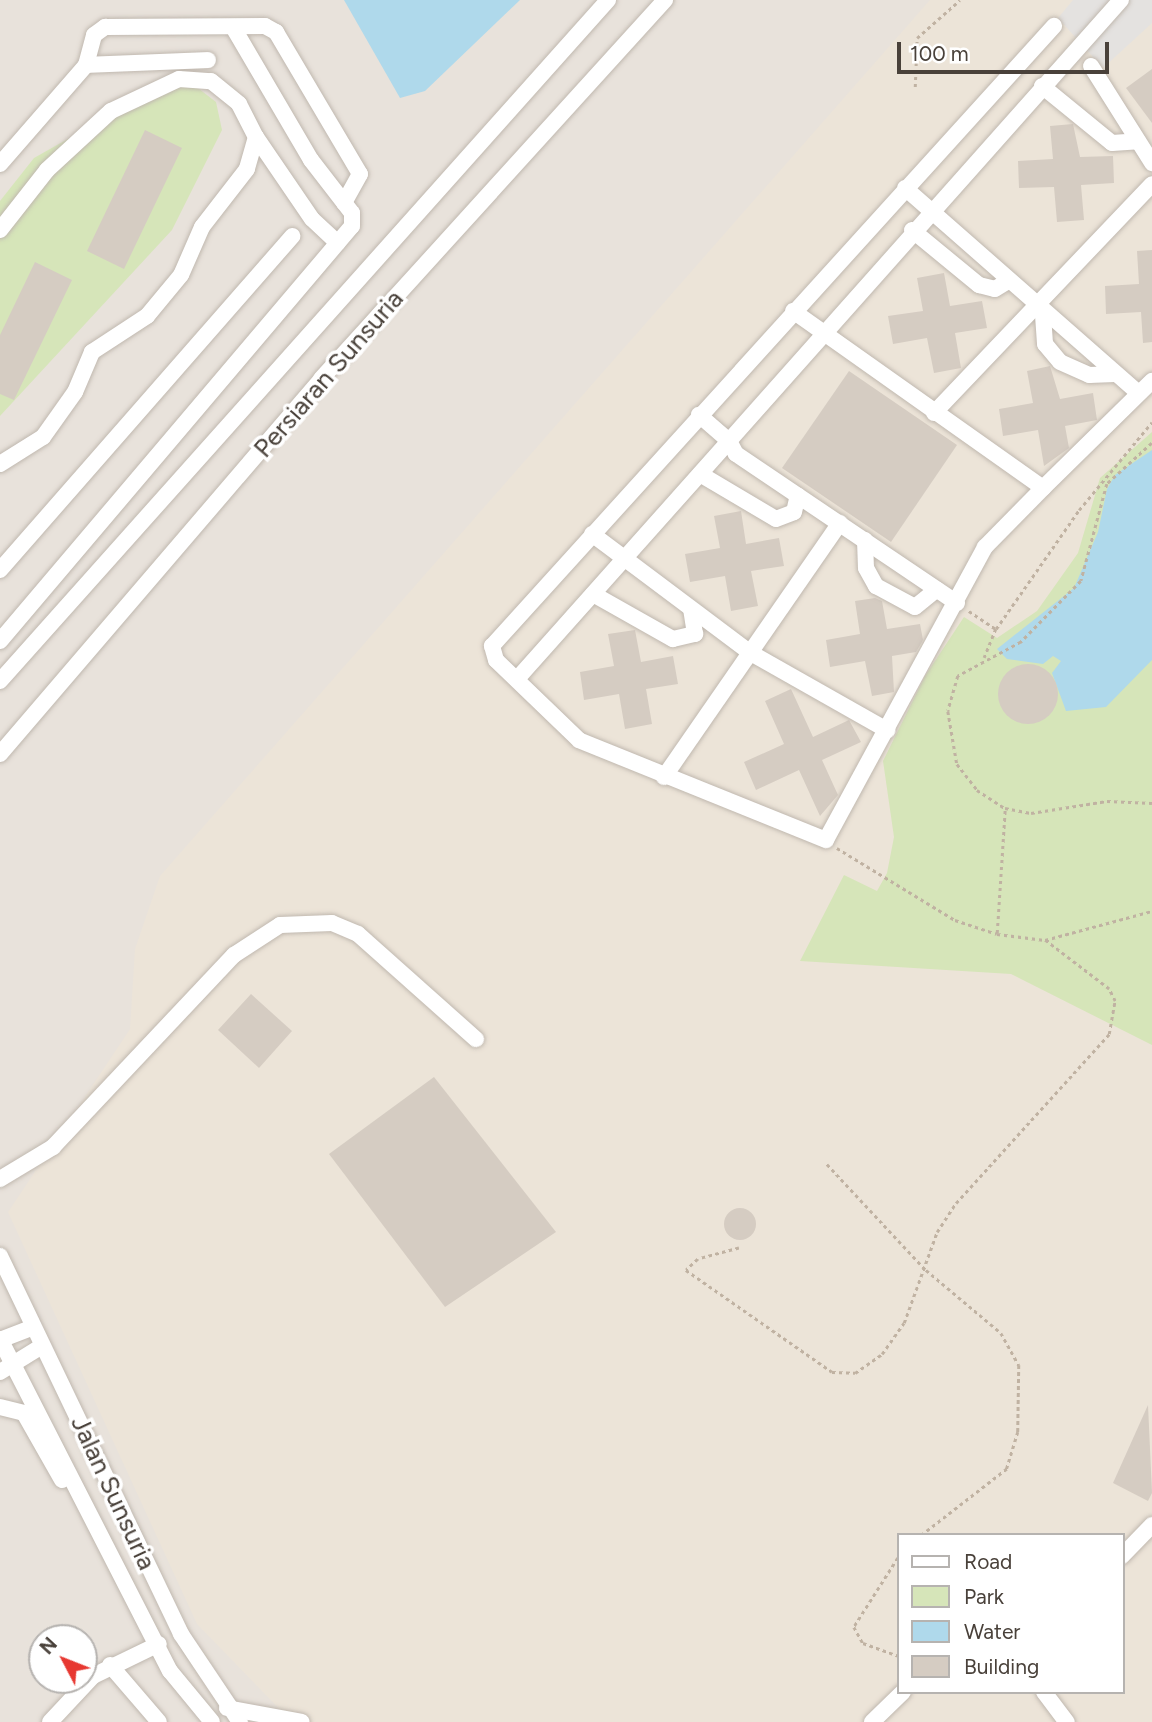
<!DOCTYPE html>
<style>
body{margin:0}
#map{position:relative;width:1152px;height:1722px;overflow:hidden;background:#f5f1ec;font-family:Figtree,sans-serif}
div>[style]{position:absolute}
.residential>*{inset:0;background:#e8e2db}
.education>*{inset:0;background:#ece4d8}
.green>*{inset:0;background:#d6e5b9}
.parking>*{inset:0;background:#e4e2e0}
.water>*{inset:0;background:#afd9eb}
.building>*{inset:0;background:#d5ccc2}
.round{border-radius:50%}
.path>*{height:2.5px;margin-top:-1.25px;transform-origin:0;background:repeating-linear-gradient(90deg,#c0b2a2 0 3.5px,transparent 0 7px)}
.roads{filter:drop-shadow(0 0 2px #c0b8af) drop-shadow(0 0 2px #c0b8af)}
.minor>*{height:16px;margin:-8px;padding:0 8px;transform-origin:8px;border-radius:8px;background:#fff}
span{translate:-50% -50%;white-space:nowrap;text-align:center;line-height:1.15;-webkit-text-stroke:7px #fff;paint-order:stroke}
.street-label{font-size:26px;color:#49413a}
.legend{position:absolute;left:897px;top:1533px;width:228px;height:161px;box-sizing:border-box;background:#fff;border:2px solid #b6b3b0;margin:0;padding:9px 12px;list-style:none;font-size:21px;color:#49413a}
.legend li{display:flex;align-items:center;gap:14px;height:35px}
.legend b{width:35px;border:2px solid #b6b3b0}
.north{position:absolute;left:28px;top:1624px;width:70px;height:70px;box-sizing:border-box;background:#fff;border:2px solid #b6b3b0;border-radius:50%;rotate:312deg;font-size:19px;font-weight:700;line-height:28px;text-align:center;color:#49413a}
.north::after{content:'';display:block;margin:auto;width:24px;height:32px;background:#e73831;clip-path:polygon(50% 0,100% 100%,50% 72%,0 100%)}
.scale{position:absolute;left:897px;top:42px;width:212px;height:32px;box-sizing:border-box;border:4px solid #49413a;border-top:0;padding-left:9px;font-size:21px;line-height:24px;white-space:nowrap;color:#49413a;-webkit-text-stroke:5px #fff;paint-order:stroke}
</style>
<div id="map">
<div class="residential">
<div style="clip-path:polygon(evenodd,0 0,1152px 0,1152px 1722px,0 1722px,0 0,898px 1535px,1122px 1535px,1122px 1692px,898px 1692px,898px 1535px,0 0,42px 1638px,84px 1638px,84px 1680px,42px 1680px,42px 1638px)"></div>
</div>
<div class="education">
<div style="clip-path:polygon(evenodd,930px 0,1152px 0,1152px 1722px,292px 1722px,197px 1624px,8px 1212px,130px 1029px,135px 949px,160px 876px,930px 0,898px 1535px,1122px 1535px,1122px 1692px,898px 1692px,898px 1535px)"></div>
</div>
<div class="green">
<div style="clip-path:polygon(181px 75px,216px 102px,222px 130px,172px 230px,0 416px,0 201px,34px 158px)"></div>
<div style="clip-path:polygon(1152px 432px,1152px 1045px,1011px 974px,800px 961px,844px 875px,877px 891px,887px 873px,894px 837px,883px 761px,925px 676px,964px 617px,997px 638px,1037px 611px,1078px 553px,1100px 478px)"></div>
</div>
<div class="parking">
<div style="clip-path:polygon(1073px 0,1152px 0,1152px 23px,1103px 68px,1058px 18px)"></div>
</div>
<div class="water">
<div style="clip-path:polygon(344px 0,520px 0,425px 91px,400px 98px)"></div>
<div style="clip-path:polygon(1152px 450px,1152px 660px,1106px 707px,1066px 711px,1052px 673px,1061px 661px,1053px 656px,1043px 664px,1007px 659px,997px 649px,1074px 588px,1098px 532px,1107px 489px,1115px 475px)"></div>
</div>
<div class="building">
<div style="clip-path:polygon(1152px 69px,1152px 123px,1126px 88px)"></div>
<div style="clip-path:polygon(1073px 124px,1080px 157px,1113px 156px,1114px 183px,1081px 185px,1084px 220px,1057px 222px,1054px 187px,1019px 188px,1018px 161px,1053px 159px,1050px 126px)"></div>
<div style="clip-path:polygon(145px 130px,182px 148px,124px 269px,87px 251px)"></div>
<div style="clip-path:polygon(1152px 250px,1152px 342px,1143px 343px,1141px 312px,1106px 314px,1105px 286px,1139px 284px,1137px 251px)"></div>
<div style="clip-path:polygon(35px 262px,72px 280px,14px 400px,0 394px,0 335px)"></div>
<div style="clip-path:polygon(944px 273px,950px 306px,982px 301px,987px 328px,955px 333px,961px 368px,934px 373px,927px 338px,893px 344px,888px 316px,923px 311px,917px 278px)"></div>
<div style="clip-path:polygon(1050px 366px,1060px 399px,1093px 393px,1097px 420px,1065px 426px,1069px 448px,1044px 466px,1038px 430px,1003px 436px,999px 409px,1033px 403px,1027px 371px)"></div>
<div style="clip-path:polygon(849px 371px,957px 445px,891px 542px,782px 468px)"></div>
<div style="clip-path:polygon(741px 511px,746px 544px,779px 538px,784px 566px,751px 571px,758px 606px,731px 611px,725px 576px,690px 582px,685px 554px,720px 548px,714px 516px)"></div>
<div style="clip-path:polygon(875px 598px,882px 601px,887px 629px,920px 624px,923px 640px,916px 652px,892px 656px,894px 692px,872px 696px,865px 661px,830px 667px,826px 640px,860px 634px,855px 601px)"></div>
<div style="clip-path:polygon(635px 630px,641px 662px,673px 656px,678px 684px,646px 689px,652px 724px,625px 729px,619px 694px,584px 700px,580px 672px,614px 666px,608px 634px)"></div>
<div class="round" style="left:998px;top:664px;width:60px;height:60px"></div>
<div style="clip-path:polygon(791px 689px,813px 737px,849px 720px,861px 742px,822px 760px,838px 795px,820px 816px,799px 770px,756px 790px,744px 762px,784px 744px,765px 701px)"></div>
<div style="clip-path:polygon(251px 994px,292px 1031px,259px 1068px,218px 1030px)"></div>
<div style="clip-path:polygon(434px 1077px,556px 1232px,445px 1307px,329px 1154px)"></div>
<div class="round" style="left:724px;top:1208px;width:32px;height:32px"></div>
<div style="clip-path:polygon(1148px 1405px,1152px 1493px,1148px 1501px,1113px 1483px)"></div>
</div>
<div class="path">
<div style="left:915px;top:87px;width:49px;rotate:-87.7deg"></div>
<div style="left:917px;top:38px;width:57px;rotate:-41.5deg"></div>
<div style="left:1152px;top:443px;width:61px;rotate:137.7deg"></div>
<div style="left:1107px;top:484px;width:100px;rotate:105deg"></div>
<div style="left:1081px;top:581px;width:86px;rotate:134.5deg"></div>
<div style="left:1021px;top:642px;width:72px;rotate:151.6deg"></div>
<div style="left:958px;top:676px;width:36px;rotate:106deg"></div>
<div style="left:948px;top:711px;width:54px;rotate:80.4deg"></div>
<div style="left:957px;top:764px;width:33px;rotate:52deg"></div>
<div style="left:977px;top:790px;width:33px;rotate:33deg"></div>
<div style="left:1005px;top:808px;width:26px;rotate:11deg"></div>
<div style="left:1031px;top:813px;width:77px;rotate:-9deg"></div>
<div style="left:1107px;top:801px;width:45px;rotate:2.5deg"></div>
<div style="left:969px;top:611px;width:32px;rotate:34deg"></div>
<div style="left:996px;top:629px;width:31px;rotate:112deg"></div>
<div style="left:996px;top:629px;width:145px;rotate:-55.1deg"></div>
<div style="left:1079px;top:510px;width:114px;rotate:-50.3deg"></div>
<div style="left:837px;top:848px;width:138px;rotate:31.4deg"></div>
<div style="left:955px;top:920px;width:44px;rotate:18.4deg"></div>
<div style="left:997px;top:934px;width:48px;rotate:7.1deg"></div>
<div style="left:1045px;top:940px;width:111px;rotate:-15.2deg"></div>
<div style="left:997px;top:933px;width:125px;rotate:-86.3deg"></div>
<div style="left:827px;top:1164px;width:145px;rotate:47deg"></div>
<div style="left:926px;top:1270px;width:98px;rotate:40deg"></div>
<div style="left:1001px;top:1333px;width:37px;rotate:61deg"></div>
<div style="left:1019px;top:1365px;width:67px;rotate:90.9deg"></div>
<div style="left:1018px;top:1432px;width:39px;rotate:107deg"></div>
<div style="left:1007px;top:1469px;width:108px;rotate:142.2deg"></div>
<div style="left:739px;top:1248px;width:42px;rotate:165deg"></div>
<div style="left:698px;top:1259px;width:16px;rotate:137deg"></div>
<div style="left:686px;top:1270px;width:178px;rotate:34.9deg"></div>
<div style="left:832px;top:1372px;width:23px;rotate:2deg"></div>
<div style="left:855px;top:1373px;width:33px;rotate:-35deg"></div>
<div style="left:882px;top:1354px;width:38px;rotate:-55deg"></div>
<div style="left:904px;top:1323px;width:97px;rotate:-70.1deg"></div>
<div style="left:937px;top:1232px;width:35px;rotate:-57deg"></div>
<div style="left:956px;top:1203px;width:228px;rotate:-47.8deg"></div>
<div style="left:1109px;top:1034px;width:34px;rotate:-80deg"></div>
<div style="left:1115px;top:1001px;width:13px;rotate:-117deg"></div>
<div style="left:1109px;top:989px;width:81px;rotate:-142.6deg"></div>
<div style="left:898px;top:1558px;width:82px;rotate:122.5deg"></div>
<div style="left:854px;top:1627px;width:18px;rotate:61deg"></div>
<div style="left:863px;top:1643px;width:37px;rotate:20deg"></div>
</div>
<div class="roads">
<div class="minor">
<div style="left:86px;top:65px;width:122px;rotate:-2.3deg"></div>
<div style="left:1091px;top:66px;width:115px;rotate:57.8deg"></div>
<div style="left:1042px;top:86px;width:90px;rotate:39.2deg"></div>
<div style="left:1112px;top:143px;width:26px;rotate:-4deg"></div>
<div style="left:256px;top:137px;width:99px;rotate:55.7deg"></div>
<div style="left:312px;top:219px;width:35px;rotate:43deg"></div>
<div style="left:0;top:164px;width:131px;rotate:-49deg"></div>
<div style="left:86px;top:65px;width:31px;rotate:-75deg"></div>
<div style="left:94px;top:35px;width:14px;rotate:-36deg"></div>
<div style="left:105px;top:27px;width:160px;rotate:-0.4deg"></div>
<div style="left:265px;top:26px;width:13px;rotate:29deg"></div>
<div style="left:276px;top:32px;width:165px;rotate:59.4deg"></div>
<div style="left:360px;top:174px;width:33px;rotate:119deg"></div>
<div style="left:905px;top:188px;width:310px;rotate:41.3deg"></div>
<div style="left:0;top:230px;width:76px;rotate:-51.9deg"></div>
<div style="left:47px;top:170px;width:87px;rotate:-42.7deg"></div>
<div style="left:111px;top:111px;width:75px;rotate:-25.2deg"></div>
<div style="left:179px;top:79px;width:32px;rotate:4deg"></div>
<div style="left:211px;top:81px;width:36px;rotate:39deg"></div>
<div style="left:239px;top:104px;width:37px;rotate:63deg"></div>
<div style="left:256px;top:137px;width:33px;rotate:106deg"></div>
<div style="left:247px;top:169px;width:73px;rotate:127.8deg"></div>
<div style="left:202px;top:227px;width:52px;rotate:113.6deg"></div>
<div style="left:181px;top:275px;width:53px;rotate:129.7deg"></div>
<div style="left:147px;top:316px;width:66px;rotate:146.8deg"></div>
<div style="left:92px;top:352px;width:43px;rotate:113deg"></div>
<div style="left:75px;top:392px;width:55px;rotate:125.4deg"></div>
<div style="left:43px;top:437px;width:51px;rotate:147.9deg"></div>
<div style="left:912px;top:230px;width:87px;rotate:39.4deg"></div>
<div style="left:979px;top:285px;width:16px;rotate:14deg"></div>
<div style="left:995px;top:289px;width:13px;rotate:-32deg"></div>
<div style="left:793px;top:311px;width:306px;rotate:35.3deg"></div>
<div style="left:1043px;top:488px;width:153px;rotate:-44.5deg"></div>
<div style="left:1043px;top:315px;width:29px;rotate:86deg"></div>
<div style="left:1045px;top:344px;width:23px;rotate:50deg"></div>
<div style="left:1060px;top:362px;width:32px;rotate:24deg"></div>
<div style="left:1089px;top:375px;width:26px;rotate:-2deg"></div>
<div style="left:934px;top:413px;width:316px;rotate:-46.4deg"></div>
<div style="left:700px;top:474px;width:88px;rotate:30.6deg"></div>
<div style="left:776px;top:519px;width:19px;rotate:-21deg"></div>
<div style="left:794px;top:512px;width:17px;rotate:-77deg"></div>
<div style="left:1043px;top:488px;width:83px;rotate:134.5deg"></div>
<div style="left:985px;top:547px;width:333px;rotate:118.5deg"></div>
<div style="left:826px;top:840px;width:266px;rotate:-158deg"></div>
<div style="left:579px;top:740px;width:115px;rotate:-136.1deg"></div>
<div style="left:496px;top:660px;width:15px;rotate:-106deg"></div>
<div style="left:492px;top:646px;width:837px;rotate:-47.81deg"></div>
<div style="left:592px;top:534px;width:196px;rotate:36.9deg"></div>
<div style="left:749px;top:652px;width:159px;rotate:29.5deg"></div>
<div style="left:865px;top:540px;width:28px;rotate:88deg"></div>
<div style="left:866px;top:568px;width:21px;rotate:61deg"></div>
<div style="left:876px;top:586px;width:44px;rotate:28.3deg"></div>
<div style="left:915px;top:607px;width:28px;rotate:-39deg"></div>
<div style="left:0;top:570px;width:444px;rotate:-48.8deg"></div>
<div style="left:593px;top:594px;width:92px;rotate:29.4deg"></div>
<div style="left:673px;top:639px;width:23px;rotate:-13deg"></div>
<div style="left:695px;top:634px;width:24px;rotate:-99deg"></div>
<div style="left:957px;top:603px;width:267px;rotate:-146deg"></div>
<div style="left:736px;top:454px;width:15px;rotate:-118deg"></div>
<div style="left:729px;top:441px;width:590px;rotate:-48.37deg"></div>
<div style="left:0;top:641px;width:544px;rotate:-49.7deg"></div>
<div style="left:352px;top:226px;width:13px;rotate:-90deg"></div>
<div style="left:352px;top:213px;width:67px;rotate:-127.7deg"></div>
<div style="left:311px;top:160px;width:152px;rotate:-120.4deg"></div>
<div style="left:517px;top:679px;width:319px;rotate:-48.3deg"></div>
<div style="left:729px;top:441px;width:40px;rotate:-139deg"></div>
<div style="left:0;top:681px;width:913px;rotate:-48.24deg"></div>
<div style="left:0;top:754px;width:494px;rotate:-49.4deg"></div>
<div style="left:321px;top:379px;width:512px;rotate:-47.77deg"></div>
<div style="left:664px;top:777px;width:309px;rotate:-55.3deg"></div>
<div style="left:0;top:1179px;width:62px;rotate:-31.1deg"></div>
<div style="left:53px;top:1147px;width:264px;rotate:-46.7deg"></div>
<div style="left:234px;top:955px;width:55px;rotate:-33.1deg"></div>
<div style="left:280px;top:925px;width:52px;rotate:-2.2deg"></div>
<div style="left:332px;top:923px;width:28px;rotate:23deg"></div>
<div style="left:358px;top:934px;width:158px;rotate:41.7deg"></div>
<div style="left:0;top:1256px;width:419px;rotate:64.4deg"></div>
<div style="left:181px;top:1634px;width:106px;rotate:56.2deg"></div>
<div style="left:0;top:1339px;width:373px;rotate:62.9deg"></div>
<div style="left:170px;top:1671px;width:66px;rotate:50.5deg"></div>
<div style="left:0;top:1340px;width:34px;rotate:-21deg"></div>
<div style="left:0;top:1372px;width:49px;rotate:-31.8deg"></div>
<div style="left:0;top:1407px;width:25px;rotate:14deg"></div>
<div style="left:24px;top:1413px;width:77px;rotate:60.4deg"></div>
<div style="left:1122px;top:1556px;width:43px;rotate:-45.9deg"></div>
<div style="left:110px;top:1665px;width:75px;rotate:49.3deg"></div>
<div style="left:1044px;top:1692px;width:38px;rotate:53deg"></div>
<div style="left:227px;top:1708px;width:76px;rotate:10.6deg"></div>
<div style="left:50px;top:1722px;width:63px;rotate:-46.9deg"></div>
<div style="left:93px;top:1676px;width:73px;rotate:-25.9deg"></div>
<div style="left:872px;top:1722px;width:43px;rotate:-44.1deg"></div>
</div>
</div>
<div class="street-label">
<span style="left:329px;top:374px;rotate:-49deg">Persiaran Sunsuria</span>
<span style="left:113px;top:1493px;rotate:65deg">Jalan Sunsuria</span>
</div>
<ul class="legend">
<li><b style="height:9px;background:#fff"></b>Road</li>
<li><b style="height:19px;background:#d6e5b9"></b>Park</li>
<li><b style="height:19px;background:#afd9eb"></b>Water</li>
<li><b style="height:19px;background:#d5ccc2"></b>Building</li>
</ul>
<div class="north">N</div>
<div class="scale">100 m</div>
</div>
